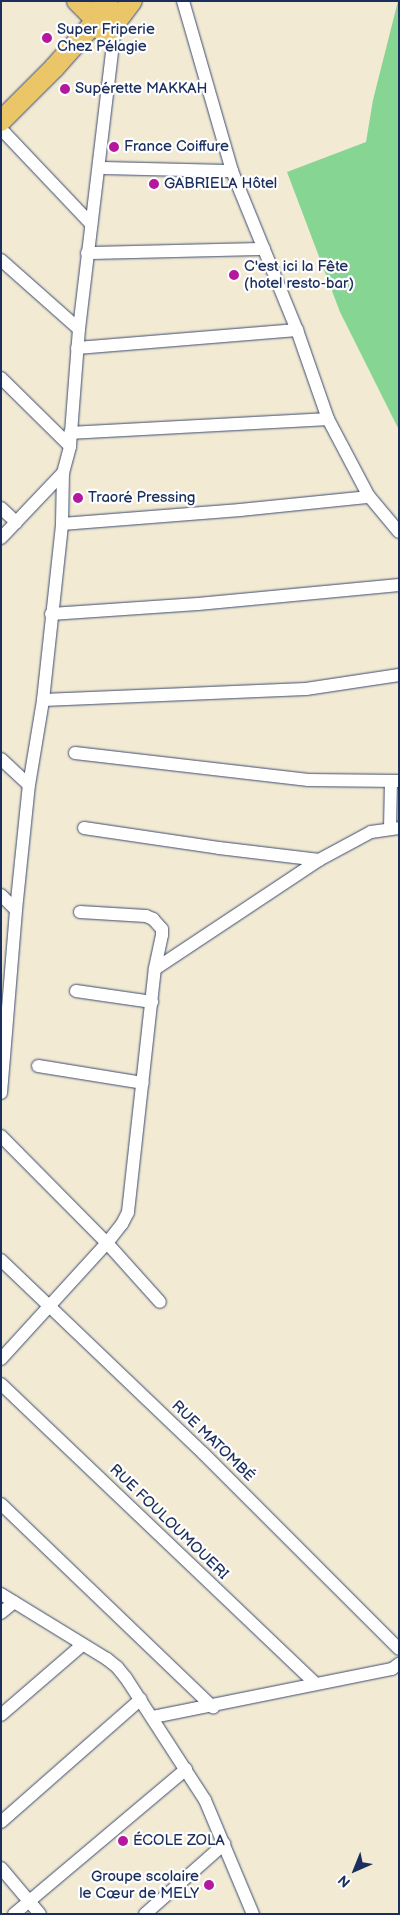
<!DOCTYPE html>
<meta charset="utf-8">
<style>
body{margin:0}
#map{position:relative;width:400px;height:1915px;overflow:hidden;background:#f2ead3;font-family:"Balsamiq Sans",sans-serif}
div>[style]{position:absolute}
.green>*{inset:0;background:#87d593}
.roads{filter:drop-shadow(0 0 1px #3b4b70) drop-shadow(0 0 1px #3b4b70)}
.street>*{height:12px;margin:-6px;padding:0 6px;transform-origin:6px;border-radius:6px;background:#fff}
.primary>*{height:20px;margin:-10px;padding:0 10px;transform-origin:10px;border-radius:10px;background:#ebc669}
.dots>*{width:14px;height:14px;translate:-50% -50%;box-sizing:border-box;border:2px solid #fff;border-radius:50%}
span{translate:-50% -50%;white-space:nowrap;text-align:center;line-height:1.15;-webkit-text-stroke:4.5px #fff;paint-order:stroke}
.poi-label{font-size:15px;color:#1b2f5e}
.left{translate:0 -50%;text-align:left}
.right{translate:-100% -50%;text-align:right}
.street-label{font-size:15px;color:#1b2f5e}
.frame{position:absolute;inset:0;border:2px solid #1b2f5e;pointer-events:none}
.north{position:absolute;left:330px;top:1845px;width:50px;height:50px;-webkit-text-stroke:4px #fff;paint-order:stroke;rotate:224deg;font-size:14px;font-weight:700;line-height:20px;text-align:center;color:#1b2f5e}
.north::after{content:'';display:block;margin:auto;width:18px;height:22px;background:#1b2f5e;clip-path:polygon(50% 0,100% 100%,50% 72%,0 100%)}
</style>
<div id="map">
<div class="green">
<div style="clip-path:polygon(398px 1px,399px 1px,399px 430px,340px 312px,287px 172px,366px 142px,373px 100px)"></div>
</div>
<div class="roads">
<div class="street">
<div style="left:183px;top:1px;width:177px;rotate:73.9deg"></div>
<div style="left:232px;top:171px;width:172px;rotate:67.8deg"></div>
<div style="left:297px;top:330px;width:94px;rotate:70.8deg"></div>
<div style="left:328px;top:419px;width:86px;rotate:62.2deg"></div>
<div style="left:368px;top:495px;width:48px;rotate:50deg"></div>
<div style="left:1px;top:129px;width:131px;rotate:46.5deg"></div>
<div style="left:99px;top:168px;width:133px;rotate:1.3deg"></div>
<div style="left:87px;top:253px;width:177px;rotate:-1.3deg"></div>
<div style="left:1px;top:260px;width:104px;rotate:41.5deg"></div>
<div style="left:77px;top:348px;width:221px;rotate:-4.7deg"></div>
<div style="left:1px;top:378px;width:97px;rotate:44.6deg"></div>
<div style="left:70px;top:433px;width:258px;rotate:-3.1deg"></div>
<div style="left:1px;top:508px;width:21px;rotate:43deg"></div>
<div style="left:62px;top:524px;width:179px;rotate:-4.5deg"></div>
<div style="left:240px;top:510px;width:130px;rotate:-5.8deg"></div>
<div style="left:1px;top:538px;width:90px;rotate:-46.4deg"></div>
<div style="left:51px;top:614px;width:147px;rotate:-3.9deg"></div>
<div style="left:198px;top:604px;width:202px;rotate:-5.4deg"></div>
<div style="left:43px;top:700px;width:263px;rotate:-2.4deg"></div>
<div style="left:306px;top:689px;width:94px;rotate:-8.6deg"></div>
<div style="left:75px;top:753px;width:235px;rotate:6.6deg"></div>
<div style="left:308px;top:780px;width:91px;rotate:0.6deg"></div>
<div style="left:1px;top:759px;width:38px;rotate:43deg"></div>
<div style="left:84px;top:828px;width:136px;rotate:8.4deg"></div>
<div style="left:219px;top:848px;width:101px;rotate:6.8deg"></div>
<div style="left:390px;top:828px;width:47px;rotate:-88.8deg"></div>
<div style="left:1px;top:895px;width:21px;rotate:45deg"></div>
<div style="left:80px;top:912px;width:66px;rotate:3.5deg"></div>
<div style="left:146px;top:916px;width:8px;rotate:23deg"></div>
<div style="left:153px;top:919px;width:13px;rotate:48deg"></div>
<div style="left:162px;top:929px;width:6px;rotate:90deg"></div>
<div style="left:162px;top:935px;width:35px;rotate:102deg"></div>
<div style="left:76px;top:991px;width:77px;rotate:8.2deg"></div>
<div style="left:38px;top:1066px;width:106px;rotate:9.2deg"></div>
<div style="left:1px;top:1093px;width:184px;rotate:-85.3deg"></div>
<div style="left:16px;top:910px;width:126px;rotate:-84.1deg"></div>
<div style="left:29px;top:785px;width:86px;rotate:-80.6deg"></div>
<div style="left:43px;top:700px;width:177px;rotate:-83.8deg"></div>
<div style="left:62px;top:524px;width:51px;rotate:-88.9deg"></div>
<div style="left:63px;top:473px;width:28px;rotate:-75deg"></div>
<div style="left:70px;top:446px;width:117px;rotate:-85.6deg"></div>
<div style="left:79px;top:329px;width:305px;rotate:-83.2deg"></div>
<div style="left:1px;top:1136px;width:151px;rotate:45.3deg"></div>
<div style="left:107px;top:1243px;width:79px;rotate:48.1deg"></div>
<div style="left:1px;top:1260px;width:279px;rotate:43.7deg"></div>
<div style="left:203px;top:1453px;width:277px;rotate:45deg"></div>
<div style="left:1px;top:1359px;width:157px;rotate:-47.6deg"></div>
<div style="left:107px;top:1243px;width:24px;rotate:-52deg"></div>
<div style="left:122px;top:1224px;width:13px;rotate:-63deg"></div>
<div style="left:128px;top:1212px;width:244px;rotate:-83.7deg"></div>
<div style="left:155px;top:969px;width:197px;rotate:-33.6deg"></div>
<div style="left:319px;top:860px;width:59px;rotate:-28.3deg"></div>
<div style="left:371px;top:832px;width:28px;rotate:-8deg"></div>
<div style="left:1px;top:1384px;width:434px;rotate:43.6deg"></div>
<div style="left:1px;top:1504px;width:294px;rotate:43.8deg"></div>
<div style="left:1px;top:1594px;width:124px;rotate:31.5deg"></div>
<div style="left:107px;top:1659px;width:13px;rotate:39deg"></div>
<div style="left:117px;top:1667px;width:14px;rotate:51deg"></div>
<div style="left:126px;top:1678px;width:145px;rotate:57.1deg"></div>
<div style="left:205px;top:1800px;width:124px;rotate:67.2deg"></div>
<div style="left:1px;top:1613px;width:17px;rotate:-40deg"></div>
<div style="left:1px;top:1715px;width:107px;rotate:-40.8deg"></div>
<div style="left:153px;top:1717px;width:244px;rotate:-11.4deg"></div>
<div style="left:392px;top:1669px;width:9px;rotate:-36deg"></div>
<div style="left:1px;top:1822px;width:186px;rotate:-41.3deg"></div>
<div style="left:1px;top:1868px;width:60px;rotate:49.7deg"></div>
<div style="left:14px;top:1914px;width:225px;rotate:-40.1deg"></div>
<div style="left:145px;top:1914px;width:106px;rotate:-41.5deg"></div>
</div>
<div class="primary">
<div style="left:77px;top:1px;width:24px;rotate:45deg"></div>
<div style="left:117px;top:20px;width:9px;rotate:-111deg"></div>
<div style="left:114px;top:12px;width:9px;rotate:-153deg"></div>
<div style="left:106px;top:8px;width:7px;rotate:164deg"></div>
<div style="left:99px;top:10px;width:9px;rotate:122deg"></div>
<div style="left:94px;top:18px;width:13px;rotate:61deg"></div>
<div style="left:100px;top:29px;width:10px;rotate:6deg"></div>
<div style="left:110px;top:30px;width:36px;rotate:-53deg"></div>
<div style="left:1px;top:121px;width:75px;rotate:-45deg"></div>
<div style="left:54px;top:68px;width:62px;rotate:-48.3deg"></div>
</div>
</div>
<div class="dots">
<div style="left:47px;top:38px;background:#b5179e"></div>
<div style="left:65px;top:89px;background:#b5179e"></div>
<div style="left:114px;top:147px;background:#b5179e"></div>
<div style="left:154px;top:184px;background:#b5179e"></div>
<div style="left:234px;top:275px;background:#b5179e"></div>
<div style="left:78px;top:498px;background:#b5179e"></div>
<div style="left:123px;top:1841px;background:#b5179e"></div>
<div style="left:209px;top:1885px;background:#b5179e"></div>
</div>
<div class="poi-label">
<span class="left" style="left:57px;top:38px">Super Friperie<br>Chez Pélagie</span>
<span class="left" style="left:75px;top:89px">Supérette MAKKAH</span>
<span class="left" style="left:124px;top:147px">France Coiffure</span>
<span class="left" style="left:164px;top:184px">GABRIELA Hôtel</span>
<span class="left" style="left:244px;top:275px">C'est ici la Fête<br>(hotel resto-bar)</span>
<span class="left" style="left:88px;top:498px">Traoré Pressing</span>
<span class="left" style="left:133px;top:1841px">ÉCOLE ZOLA</span>
<span class="right" style="left:199px;top:1885px">Groupe scolaire<br>le Cœur de MELY</span>
</div>
<div class="street-label">
<span style="left:213px;top:1441px;rotate:44deg">RUE MATOMBÉ</span>
<span style="left:169px;top:1522px;rotate:44deg">RUE FOULOUMOUERI</span>
</div>
<div class="frame"></div>
<div class="north">N</div>
</div>
